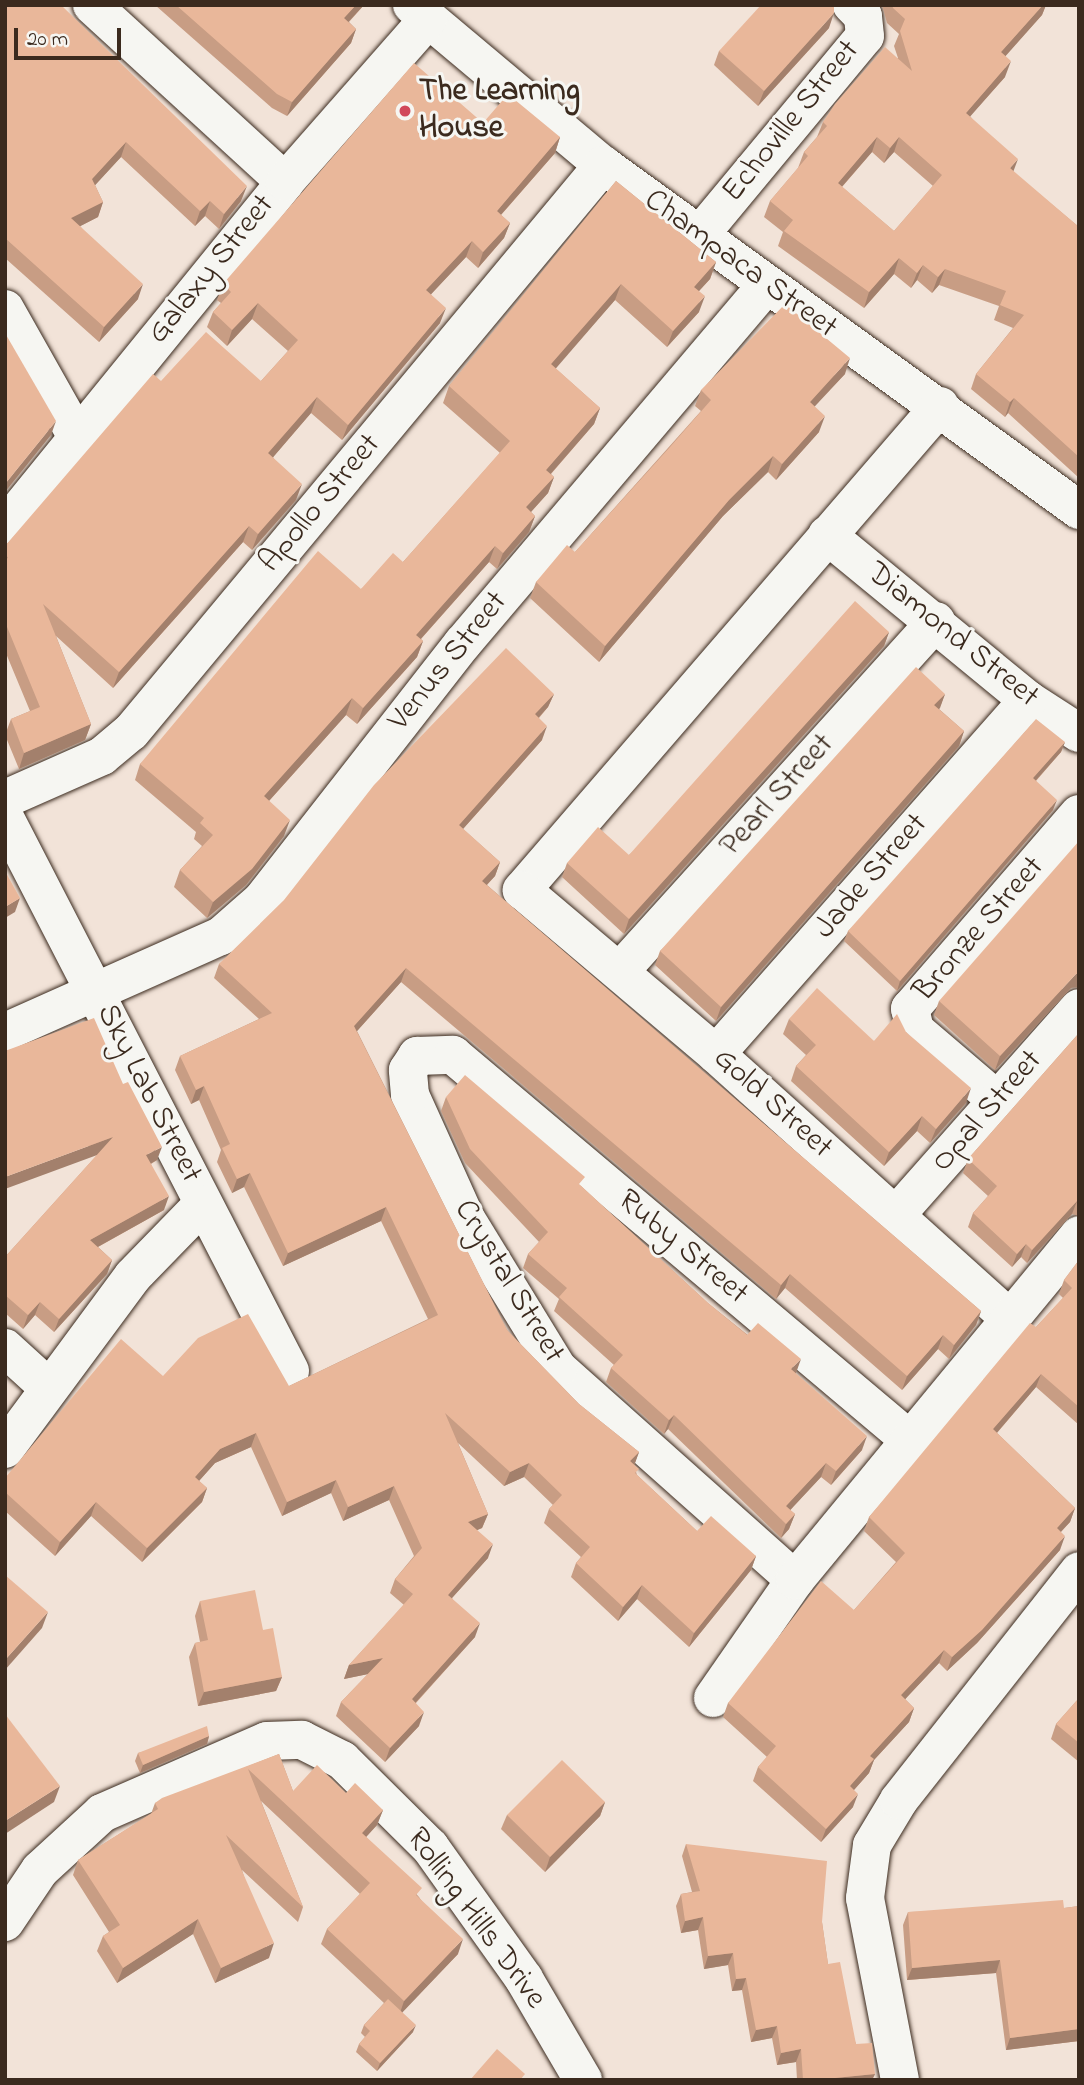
<!DOCTYPE html>
<style>
body{margin:0}
#map{position:relative;width:1084px;height:2085px;overflow:hidden;background:#f2e3d8;font-family:"Indie Flower",sans-serif}
div>[style]{position:absolute}
.roads{filter:drop-shadow(0 0 2px #3b2a1e) drop-shadow(0 0 2px #3b2a1e)}
.minor>*{height:38px;margin:-19px;padding:0 19px;transform-origin:19px;border-radius:19px;background:#f6f6f2}
.wall>*{inset:0;background:#c89d84}
.shaded-wall>*{inset:0;background:#a3806c}
.building>*{inset:0;background:#e9b79a}
.dots>*{width:19px;height:19px;translate:-50% -50%;box-sizing:border-box;border:4px solid #f6f6f2;border-radius:50%}
span{translate:-50% -50%;white-space:nowrap;text-align:center;line-height:1.15;-webkit-text-stroke:6px #f6f6f2;paint-order:stroke}
.poi-label{font-size:32px;color:#3b2a1e;font-weight:700}
.left{translate:0 -50%;text-align:left}
.street-label{font-size:32px;color:#3b2a1e}
.frame{position:absolute;inset:0;border:7px solid #3b2a1e;pointer-events:none}
.scale{position:absolute;left:14px;top:28px;width:107px;height:32px;box-sizing:border-box;border:4px solid #3b2a1e;border-top:0;padding-left:9px;font-size:21px;line-height:24px;white-space:nowrap;color:#3b2a1e;-webkit-text-stroke:5px #f6f6f2;paint-order:stroke}
</style>
<div id="map">
<div class="roads">
<div class="minor">
<div style="left:92px;top:5px;width:262px;rotate:42.5deg"></div>
<div style="left:412px;top:5px;width:249px;rotate:40deg"></div>
<div style="left:603px;top:165px;width:588px;rotate:35.93deg"></div>
<div style="left:698px;top:237px;width:261px;rotate:-50.3deg"></div>
<div style="left:865px;top:36px;width:20px;rotate:-96deg"></div>
<div style="left:863px;top:16px;width:16px;rotate:-135deg"></div>
<div style="left:5px;top:309px;width:145px;rotate:60.6deg"></div>
<div style="left:940px;top:406px;width:640px;rotate:130.82deg"></div>
<div style="left:522px;top:890px;width:254px;rotate:40.2deg"></div>
<div style="left:716px;top:1054px;width:394px;rotate:42deg"></div>
<div style="left:5px;top:527px;width:444px;rotate:-50.9deg"></div>
<div style="left:285px;top:182px;width:217px;rotate:-48.7deg"></div>
<div style="left:827px;top:535px;width:260px;rotate:39.4deg"></div>
<div style="left:1028px;top:700px;width:61px;rotate:32.9deg"></div>
<div style="left:5px;top:799px;width:106px;rotate:-23.9deg"></div>
<div style="left:102px;top:756px;width:38px;rotate:-40deg"></div>
<div style="left:131px;top:732px;width:738px;rotate:-50.22deg"></div>
<div style="left:5px;top:818px;width:622px;rotate:62.73deg"></div>
<div style="left:621px;top:970px;width:470px;rotate:-47.9deg"></div>
<div style="left:5px;top:1032px;width:236px;rotate:-24deg"></div>
<div style="left:221px;top:936px;width:55px;rotate:-41.3deg"></div>
<div style="left:262px;top:900px;width:326px;rotate:-52deg"></div>
<div style="left:463px;top:643px;width:470px;rotate:-49.7deg"></div>
<div style="left:716px;top:1054px;width:472px;rotate:-48.6deg"></div>
<div style="left:998px;top:1101px;width:109px;rotate:-139.5deg"></div>
<div style="left:915px;top:1030px;width:22px;rotate:-103deg"></div>
<div style="left:910px;top:1009px;width:258px;rotate:-49.1deg"></div>
<div style="left:896px;top:1215px;width:276px;rotate:-48.5deg"></div>
<div style="left:5px;top:1348px;width:59px;rotate:42.3deg"></div>
<div style="left:5px;top:1449px;width:215px;rotate:-53.5deg"></div>
<div style="left:133px;top:1276px;width:100px;rotate:-45.8deg"></div>
<div style="left:795px;top:1580px;width:317px;rotate:-138.3deg"></div>
<div style="left:558px;top:1369px;width:176px;rotate:-121.5deg"></div>
<div style="left:466px;top:1219px;width:136px;rotate:-114.3deg"></div>
<div style="left:410px;top:1095px;width:25px;rotate:-95deg"></div>
<div style="left:408px;top:1070px;width:17px;rotate:-57deg"></div>
<div style="left:417px;top:1056px;width:36px;rotate:-2deg"></div>
<div style="left:453px;top:1055px;width:599px;rotate:40.12deg"></div>
<div style="left:713px;top:1698px;width:144px;rotate:-55.2deg"></div>
<div style="left:795px;top:1580px;width:447px;rotate:-50.5deg"></div>
<div style="left:5px;top:1922px;width:63px;rotate:-56.1deg"></div>
<div style="left:40px;top:1870px;width:84px;rotate:-42.6deg"></div>
<div style="left:102px;top:1813px;width:180px;rotate:-23.6deg"></div>
<div style="left:267px;top:1741px;width:35px;rotate:-2deg"></div>
<div style="left:302px;top:1740px;width:45px;rotate:26.6deg"></div>
<div style="left:342px;top:1760px;width:124px;rotate:44.7deg"></div>
<div style="left:430px;top:1847px;width:162px;rotate:54.5deg"></div>
<div style="left:524px;top:1979px;width:117px;rotate:59.7deg"></div>
<div style="left:900px;top:2080px;width:185px;rotate:-100.9deg"></div>
<div style="left:865px;top:1898px;width:53px;rotate:-82.5deg"></div>
<div style="left:872px;top:1845px;width:52px;rotate:-59deg"></div>
<div style="left:899px;top:1800px;width:291px;rotate:-51.8deg"></div>
</div>
</div>
<div class="wall">
<div style="clip-path:polygon(5px 5px,241px 201px,219px 229px,205px 216px,195px 226px,121px 157px,95px 185px,103px 202px,98px 217px,80px 226px,138px 299px,99px 342px,5px 258px)"></div>
<div style="clip-path:polygon(155px 5px,364px 5px,349px 22px,356px 29px,351px 43px,287px 116px,272px 108px)"></div>
<div style="clip-path:polygon(evenodd,882px 5px,1046px 5px,1042px 15px,1005px 56px,1005px 77px,970px 116px,1013px 172px,1079px 227px,1079px 478px,1008px 413px,1005px 417px,971px 389px,976px 374px,1013px 328px,994px 320px,999px 306px,939px 285px,932px 293px,917px 280px,911px 288px,894px 274px,864px 308px,778px 246px,783px 232px,764px 217px,770px 201px,798px 168px,804px 152px,817px 137px,823px 122px,898px 58px,894px 46px,899px 34px,887px 23px,882px 5px,872px 152px,884px 163px,894px 152px,933px 186px,894px 231px,842px 187px,872px 152px)"></div>
<div style="clip-path:polygon(829px 28px,758px 106px,714px 65px,719px 51px)"></div>
<div style="clip-path:polygon(483px 123px,560px 137px,555px 153px,501px 215px,510px 223px,504px 238px,478px 268px,466px 257px,431px 294px,440px 323px,342px 440px,311px 413px,273px 457px,296px 500px,252px 550px,243px 542px,113px 688px,56px 636px,91px 724px,85px 740px,19px 769px,5px 735px,11px 719px,30px 711px,5px 651px,5px 546px,161px 381px,261px 381px,288px 351px,252px 319px,227px 346px,207px 327px,213px 312px,221px 303px,217px 300px,223px 284px)"></div>
<div style="clip-path:polygon(616px 181px,716px 262px,710px 279px,699px 291px,699px 312px,667px 347px,615px 300px,555px 368px,600px 408px,594px 424px,551px 474px,554px 477px,548px 493px,531px 512px,535px 516px,529px 532px,497px 569px,489px 562px,421px 639px,423px 641px,417px 657px,357px 724px,346px 715px,269px 801px,284px 836px,246px 885px,207px 918px,174px 887px,180px 870px,202px 846px,194px 839px,196px 832px,135px 780px,140px 764px,361px 589px,403px 562px,500px 453px,443px 403px,449px 386px)"></div>
<div style="clip-path:polygon(845px 374px,814px 406px,819px 432px,776px 480px,768px 472px,723px 516px,599px 662px,530px 598px,536px 582px,575px 552px,701px 411px,695px 406px,701px 390px)"></div>
<div style="clip-path:polygon(889px 632px,884px 646px,624px 934px,562px 877px,567px 863px,629px 855px)"></div>
<div style="clip-path:polygon(554px 694px,548px 707px,539px 718px,542px 740px,463px 829px,500px 862px,495px 876px,487px 885px,981px 1311px,976px 1325px,949px 1359px,938px 1349px,902px 1390px,785px 1288px,776px 1299px,401px 982px,357px 1031px,507px 1330px,579px 1404px,639px 1452px,634px 1465px,637px 1475px,697px 1531px,756px 1556px,751px 1570px,689px 1647px,637px 1599px,618px 1621px,571px 1577px,576px 1563px,581px 1557px,544px 1523px,549px 1509px,553px 1505px,524px 1477px,504px 1486px,458px 1443px,488px 1514px,482px 1528px,477px 1530px,488px 1558px,452px 1598px,475px 1637px,416px 1703px,419px 1726px,385px 1762px,336px 1716px,341px 1702px,368px 1674px,344px 1679px,349px 1665px,404px 1605px,390px 1593px,395px 1579px,414px 1556px,389px 1500px,343px 1521px,331px 1493px,282px 1516px,251px 1447px,215px 1463px,199px 1481px,207px 1488px,202px 1502px,142px 1562px,91px 1516px,55px 1556px,5px 1511px,5px 1478px,163px 1376px,289px 1386px,428px 1319px,381px 1221px,283px 1266px,244px 1187px,232px 1193px,217px 1162px,221px 1150px,199px 1100px,191px 1104px,175px 1070px,180px 1056px,259px 1019px,214px 978px,219px 964px)"></div>
<div style="clip-path:polygon(945px 694px,939px 709px,964px 731px,959px 746px,716px 1021px,655px 965px,660px 951px)"></div>
<div style="clip-path:polygon(1065px 742px,1061px 752px,1036px 781px,1053px 810px,897px 991px,844px 941px,848px 931px)"></div>
<div style="clip-path:polygon(1071px 988px,995px 1070px,934px 1015px,939px 1001px)"></div>
<div style="clip-path:polygon(789px 1019px,874px 1041px,906px 1032px,966px 1103px,930px 1143px,917px 1131px,884px 1166px,791px 1081px,796px 1066px,806px 1055px,783px 1034px)"></div>
<div style="clip-path:polygon(1079px 1033px,1079px 1216px,1072px 1214px,1027px 1263px,1021px 1257px,1012px 1267px,968px 1227px,973px 1213px,988px 1196px,963px 1173px,968px 1159px)"></div>
<div style="clip-path:polygon(5px 1051px,157px 1160px,151px 1164px,164px 1210px,98px 1247px,112px 1260px,107px 1274px,54px 1332px,35px 1315px,23px 1329px,5px 1313px,5px 1257px,97px 1155px)"></div>
<div style="clip-path:polygon(446px 1097px,581px 1186px,708px 1303px,795px 1373px,862px 1450px,831px 1485px,821px 1477px,790px 1510px,795px 1514px,789px 1529px,781px 1538px,668px 1429px,664px 1434px,606px 1382px,611px 1368px,614px 1365px,554px 1311px,559px 1299px,523px 1268px,528px 1254px,539px 1242px,465px 1163px,441px 1111px)"></div>
<div style="clip-path:polygon(1079px 1260px,1079px 1425px,1036px 1387px,997px 1433px,1075px 1508px,1070px 1522px,1061px 1532px,1060px 1550px,977px 1643px,947px 1671px,939px 1663px,905px 1699px,914px 1708px,909px 1722px,874px 1760px,869px 1773px,854px 1790px,853px 1807px,821px 1842px,753px 1781px,758px 1767px,767px 1757px,723px 1717px,728px 1703px,854px 1610px,896px 1562px,864px 1531px,869px 1517px,1036px 1327px,1063px 1298px,1059px 1294px,1064px 1280px)"></div>
<div style="clip-path:polygon(200px 1601px,263px 1630px,282px 1677px,276px 1691px,198px 1706px,189px 1657px,195px 1643px,200px 1642px,195px 1616px)"></div>
<div style="clip-path:polygon(1079px 1698px,1079px 1762px,1051px 1739px,1056px 1724px)"></div>
<div style="clip-path:polygon(209px 1736px,207px 1744px,140px 1773px,135px 1761px,138px 1753px)"></div>
<div style="clip-path:polygon(279px 1754px,293px 1791px,346px 1793px,383px 1810px,377px 1825px,366px 1837px,419px 1897px,458px 1954px,402px 2012px,413px 2032px,377px 2071px,356px 2052px,359px 2044px,365px 2037px,361px 2033px,364px 2025px,384px 2003px,321px 1944px,327px 1929px,360px 1894px,261px 1801px,303px 1907px,298px 1922px,242px 1870px,269px 1958px,215px 1983px,193px 1934px,117px 1983px,97px 1951px,103px 1936px,109px 1932px,73px 1875px,78px 1860px,151px 1814px,155px 1803px)"></div>
<div style="clip-path:polygon(605px 1802px,600px 1816px,545px 1872px,501px 1829px,507px 1815px)"></div>
<div style="clip-path:polygon(686px 1844px,822px 1922px,828px 1964px,856px 2044px,875px 2074px,872px 2080px,797px 2080px,796px 2062px,777px 2065px,772px 2038px,751px 2042px,742px 1990px,732px 1991px,728px 1965px,704px 1969px,698px 1930px,681px 1933px,676px 1906px,681px 1894px,692px 1892px,682px 1856px)"></div>
<div style="clip-path:polygon(1079px 1906px,1079px 2041px,1006px 2050px,996px 1973px,907px 1980px,903px 1925px,908px 1912px,1064px 1908px)"></div>
</div>
<div class="shaded-wall">
<div style="clip-path:polygon(356px 5px,364px 5px,339px 32px,344px 18px)"></div>
<div style="clip-path:polygon(1043px 5px,1046px 5px,1042px 15px,995px 68px,1001px 52px)"></div>
<div style="clip-path:polygon(834px 13px,829px 28px,758px 106px,764px 91px)"></div>
<div style="clip-path:polygon(356px 29px,351px 43px,287px 116px,292px 102px)"></div>
<div style="clip-path:polygon(1011px 61px,1005px 77px,960px 128px,966px 113px)"></div>
<div style="clip-path:polygon(560px 137px,555px 153px,491px 226px,497px 211px)"></div>
<div style="clip-path:polygon(877px 137px,872px 152px,832px 198px,838px 183px)"></div>
<div style="clip-path:polygon(899px 137px,894px 152px,884px 163px,890px 148px)"></div>
<div style="clip-path:polygon(126px 142px,121px 157px,87px 194px,92px 179px)"></div>
<div style="clip-path:polygon(1018px 159px,1012px 175px,1010px 168px)"></div>
<div style="clip-path:polygon(247px 186px,241px 201px,219px 229px,224px 214px)"></div>
<div style="clip-path:polygon(210px 201px,205px 216px,195px 226px,200px 211px)"></div>
<div style="clip-path:polygon(103px 202px,98px 217px,65px 234px,71px 218px)"></div>
<div style="clip-path:polygon(510px 223px,504px 238px,478px 268px,483px 252px)"></div>
<div style="clip-path:polygon(472px 241px,466px 257px,421px 305px,426px 290px)"></div>
<div style="clip-path:polygon(899px 258px,894px 274px,864px 308px,869px 292px)"></div>
<div style="clip-path:polygon(716px 262px,710px 279px,688px 303px,694px 287px)"></div>
<div style="clip-path:polygon(923px 265px,917px 280px,911px 288px,917px 273px)"></div>
<div style="clip-path:polygon(945px 269px,939px 285px,932px 293px,938px 277px)"></div>
<div style="clip-path:polygon(143px 284px,138px 299px,99px 342px,104px 327px)"></div>
<div style="clip-path:polygon(621px 284px,615px 300px,545px 381px,551px 364px)"></div>
<div style="clip-path:polygon(705px 296px,699px 312px,667px 347px,673px 331px)"></div>
<div style="clip-path:polygon(258px 303px,252px 319px,227px 346px,232px 330px)"></div>
<div style="clip-path:polygon(446px 308px,440px 323px,342px 440px,348px 425px)"></div>
<div style="clip-path:polygon(850px 358px,845px 374px,804px 418px,810px 402px)"></div>
<div style="clip-path:polygon(317px 397px,311px 413px,263px 469px,268px 453px)"></div>
<div style="clip-path:polygon(1014px 398px,1008px 413px,1005px 417px,1010px 402px)"></div>
<div style="clip-path:polygon(600px 408px,594px 424px,540px 486px,546px 470px)"></div>
<div style="clip-path:polygon(825px 416px,819px 432px,776px 480px,782px 464px)"></div>
<div style="clip-path:polygon(56px 421px,51px 435px,5px 492px,5px 484px)"></div>
<div style="clip-path:polygon(773px 456px,768px 472px,723px 516px,599px 662px,605px 646px,729px 500px)"></div>
<div style="clip-path:polygon(554px 477px,548px 493px,520px 524px,526px 507px)"></div>
<div style="clip-path:polygon(302px 484px,296px 500px,252px 550px,258px 534px)"></div>
<div style="clip-path:polygon(535px 516px,529px 532px,497px 569px,503px 553px)"></div>
<div style="clip-path:polygon(249px 526px,243px 542px,113px 688px,119px 672px)"></div>
<div style="clip-path:polygon(495px 546px,489px 562px,410px 651px,416px 635px)"></div>
<div style="clip-path:polygon(889px 632px,884px 646px,624px 934px,629px 919px)"></div>
<div style="clip-path:polygon(423px 641px,417px 657px,357px 724px,363px 708px)"></div>
<div style="clip-path:polygon(554px 694px,548px 707px,529px 728px,535px 714px)"></div>
<div style="clip-path:polygon(945px 694px,940px 708px,929px 719px,934px 705px)"></div>
<div style="clip-path:polygon(352px 698px,346px 715px,258px 813px,264px 796px)"></div>
<div style="clip-path:polygon(91px 724px,85px 740px,19px 769px,24px 753px)"></div>
<div style="clip-path:polygon(547px 726px,542px 740px,454px 839px,459px 825px)"></div>
<div style="clip-path:polygon(964px 731px,959px 746px,716px 1021px,721px 1007px)"></div>
<div style="clip-path:polygon(1065px 742px,1061px 752px,1029px 788px,1033px 778px)"></div>
<div style="clip-path:polygon(1057px 800px,1053px 810px,897px 991px,900px 981px)"></div>
<div style="clip-path:polygon(290px 820px,284px 836px,246px 885px,207px 918px,213px 902px)"></div>
<div style="clip-path:polygon(500px 862px,495px 876px,477px 895px,482px 881px)"></div>
<div style="clip-path:polygon(20px 898px,15px 912px,5px 918px,5px 907px)"></div>
<div style="clip-path:polygon(406px 968px,401px 982px,349px 1040px,354px 1026px)"></div>
<div style="clip-path:polygon(1076px 974px,1079px 974px,1079px 987px,1071px 988px,995px 1070px,1000px 1056px)"></div>
<div style="clip-path:polygon(204px 1086px,199px 1100px,191px 1104px,196px 1090px)"></div>
<div style="clip-path:polygon(971px 1088px,966px 1103px,930px 1143px,936px 1129px)"></div>
<div style="clip-path:polygon(922px 1116px,917px 1131px,884px 1166px,889px 1152px)"></div>
<div style="clip-path:polygon(113px 1137px,108px 1151px,5px 1189px,5px 1177px)"></div>
<div style="clip-path:polygon(162px 1147px,157px 1160px,141px 1169px,146px 1155px)"></div>
<div style="clip-path:polygon(250px 1173px,244px 1187px,232px 1193px,237px 1179px)"></div>
<div style="clip-path:polygon(169px 1196px,164px 1210px,85px 1254px,90px 1240px)"></div>
<div style="clip-path:polygon(1077px 1201px,1072px 1214px,1027px 1263px,1032px 1250px)"></div>
<div style="clip-path:polygon(386px 1207px,381px 1221px,283px 1266px,288px 1253px)"></div>
<div style="clip-path:polygon(1026px 1244px,1021px 1257px,1012px 1267px,1017px 1254px)"></div>
<div style="clip-path:polygon(112px 1260px,107px 1274px,54px 1332px,59px 1319px)"></div>
<div style="clip-path:polygon(790px 1274px,785px 1288px,776px 1299px,781px 1285px)"></div>
<div style="clip-path:polygon(40px 1302px,35px 1315px,23px 1329px,28px 1315px)"></div>
<div style="clip-path:polygon(981px 1311px,976px 1325px,949px 1359px,954px 1345px)"></div>
<div style="clip-path:polygon(943px 1335px,938px 1349px,902px 1390px,907px 1376px)"></div>
<div style="clip-path:polygon(801px 1359px,796px 1373px,786px 1383px,791px 1369px)"></div>
<div style="clip-path:polygon(1041px 1374px,1036px 1387px,988px 1443px,993px 1429px)"></div>
<div style="clip-path:polygon(674px 1415px,668px 1429px,664px 1434px,669px 1420px)"></div>
<div style="clip-path:polygon(256px 1433px,251px 1447px,215px 1463px,190px 1491px,195px 1477px,220px 1449px)"></div>
<div style="clip-path:polygon(867px 1436px,862px 1450px,831px 1485px,836px 1471px)"></div>
<div style="clip-path:polygon(639px 1452px,634px 1466px,630px 1461px)"></div>
<div style="clip-path:polygon(529px 1463px,524px 1477px,504px 1486px,510px 1472px)"></div>
<div style="clip-path:polygon(826px 1463px,821px 1477px,781px 1520px,786px 1506px)"></div>
<div style="clip-path:polygon(336px 1480px,331px 1493px,282px 1516px,287px 1502px)"></div>
<div style="clip-path:polygon(394px 1486px,389px 1500px,343px 1521px,348px 1507px)"></div>
<div style="clip-path:polygon(207px 1488px,202px 1502px,142px 1562px,147px 1548px)"></div>
<div style="clip-path:polygon(96px 1502px,91px 1516px,55px 1556px,60px 1542px)"></div>
<div style="clip-path:polygon(1075px 1508px,1070px 1522px,1052px 1541px,1057px 1528px)"></div>
<div style="clip-path:polygon(488px 1514px,482px 1528px,463px 1536px,468px 1522px)"></div>
<div style="clip-path:polygon(795px 1514px,789px 1529px,781px 1538px,786px 1524px)"></div>
<div style="clip-path:polygon(1065px 1536px,1060px 1550px,977px 1643px,947px 1671px,952px 1657px)"></div>
<div style="clip-path:polygon(493px 1544px,488px 1558px,442px 1609px,448px 1595px)"></div>
<div style="clip-path:polygon(756px 1556px,751px 1570px,689px 1647px,694px 1633px)"></div>
<div style="clip-path:polygon(642px 1585px,637px 1599px,618px 1621px,623px 1607px)"></div>
<div style="clip-path:polygon(48px 1612px,42px 1628px,5px 1670px,5px 1660px)"></div>
<div style="clip-path:polygon(480px 1623px,475px 1637px,406px 1713px,412px 1699px)"></div>
<div style="clip-path:polygon(944px 1650px,939px 1663px,896px 1709px,901px 1695px)"></div>
<div style="clip-path:polygon(383px 1658px,378px 1672px,344px 1679px,349px 1665px)"></div>
<div style="clip-path:polygon(282px 1677px,276px 1691px,198px 1706px,204px 1692px)"></div>
<div style="clip-path:polygon(914px 1708px,909px 1722px,874px 1760px,869px 1773px,845px 1800px,850px 1786px,870px 1756px)"></div>
<div style="clip-path:polygon(424px 1712px,419px 1726px,385px 1762px,390px 1748px)"></div>
<div style="clip-path:polygon(209px 1736px,207px 1744px,140px 1773px,143px 1765px)"></div>
<div style="clip-path:polygon(60px 1786px,54px 1802px,5px 1834px,5px 1821px)"></div>
<div style="clip-path:polygon(858px 1794px,853px 1807px,821px 1842px,826px 1829px)"></div>
<div style="clip-path:polygon(605px 1802px,600px 1816px,545px 1872px,550px 1857px)"></div>
<div style="clip-path:polygon(383px 1810px,377px 1825px,356px 1848px,362px 1833px)"></div>
<div style="clip-path:polygon(703px 1917px,698px 1930px,681px 1933px,685px 1921px)"></div>
<div style="clip-path:polygon(198px 1919px,193px 1934px,117px 1983px,123px 1968px)"></div>
<div style="clip-path:polygon(463px 1939px,458px 1954px,399px 2016px,404px 2001px)"></div>
<div style="clip-path:polygon(274px 1943px,269px 1958px,215px 1983px,221px 1968px)"></div>
<div style="clip-path:polygon(733px 1953px,728px 1965px,704px 1969px,708px 1956px)"></div>
<div style="clip-path:polygon(1000px 1960px,996px 1973px,907px 1980px,912px 1968px)"></div>
<div style="clip-path:polygon(746px 1978px,742px 1990px,732px 1991px,736px 1979px)"></div>
<div style="clip-path:polygon(416px 2025px,413px 2032px,377px 2071px,380px 2063px)"></div>
<div style="clip-path:polygon(777px 2026px,772px 2038px,751px 2042px,756px 2030px)"></div>
<div style="clip-path:polygon(1079px 2029px,1079px 2041px,1006px 2050px,1010px 2038px)"></div>
<div style="clip-path:polygon(801px 2049px,796px 2062px,777px 2065px,781px 2053px)"></div>
<div style="clip-path:polygon(875px 2074px,872px 2080px,815px 2080px)"></div>
</div>
<div class="building">
<div style="clip-path:polygon(5px 5px,61px 5px,247px 186px,224px 214px,210px 201px,200px 211px,126px 142px,92px 179px,103px 202px,71px 218px,143px 284px,104px 327px,5px 238px)"></div>
<div style="clip-path:polygon(176px 5px,356px 5px,344px 18px,356px 29px,292px 102px,277px 94px)"></div>
<div style="clip-path:polygon(761px 5px,834px 5px,834px 13px,764px 91px,719px 51px)"></div>
<div style="clip-path:polygon(evenodd,892px 5px,1043px 5px,1001px 52px,1011px 61px,966px 113px,1018px 159px,1010px 168px,1079px 227px,1079px 457px,1014px 398px,1010px 402px,976px 374px,1024px 315px,1000px 305px,1006px 291px,945px 269px,938px 277px,923px 265px,917px 273px,899px 258px,869px 292px,784px 231px,793px 220px,770px 201px,808px 156px,804px 152px,827px 126px,823px 122px,835px 104px,885px 47px,912px 71px,900px 31px,905px 19px,893px 8px,892px 5px,877px 137px,890px 148px,899px 137px,942px 175px,894px 231px,838px 183px,877px 137px)"></div>
<div style="clip-path:polygon(414px 63px,483px 123px,508px 94px,560px 137px,497px 211px,510px 223px,483px 252px,472px 241px,426px 290px,446px 308px,348px 425px,317px 397px,268px 453px,302px 484px,258px 534px,249px 526px,119px 672px,43px 604px,91px 724px,24px 753px,11px 719px,40px 707px,5px 622px,5px 559px,8px 558px,5px 553px,5px 546px,153px 374px,161px 381px,206px 332px,261px 381px,298px 340px,258px 303px,232px 330px,213px 312px,231px 292px,223px 284px)"></div>
<div style="clip-path:polygon(616px 181px,716px 262px,694px 287px,705px 296px,673px 331px,621px 284px,551px 364px,600px 408px,546px 470px,554px 477px,526px 507px,535px 516px,503px 553px,495px 546px,416px 635px,423px 641px,363px 708px,352px 698px,264px 796px,290px 820px,252px 869px,213px 902px,180px 870px,213px 835px,200px 823px,204px 818px,140px 764px,318px 551px,361px 589px,393px 553px,403px 562px,510px 441px,449px 386px)"></div>
<div style="clip-path:polygon(785px 304px,850px 358px,810px 402px,825px 416px,782px 464px,773px 456px,729px 500px,605px 646px,536px 582px,567px 545px,575px 552px,670px 447px,711px 400px,701px 390px)"></div>
<div style="clip-path:polygon(5px 333px,56px 421px,5px 484px)"></div>
<div style="clip-path:polygon(855px 601px,889px 632px,629px 919px,567px 863px,598px 827px,629px 855px)"></div>
<div style="clip-path:polygon(506px 648px,554px 694px,535px 714px,547px 726px,459px 825px,500px 862px,482px 881px,981px 1311px,954px 1345px,943px 1335px,907px 1376px,790px 1274px,781px 1285px,406px 968px,354px 1026px,507px 1330px,579px 1404px,639px 1452px,630px 1461px,639px 1469px,635px 1473px,697px 1531px,711px 1516px,756px 1556px,694px 1633px,642px 1585px,623px 1607px,576px 1563px,590px 1547px,549px 1509px,562px 1495px,529px 1463px,510px 1472px,445px 1413px,488px 1514px,468px 1522px,493px 1544px,448px 1595px,480px 1623px,412px 1699px,424px 1712px,390px 1748px,341px 1702px,383px 1658px,349px 1665px,413px 1594px,395px 1579px,422px 1548px,394px 1486px,348px 1507px,336px 1480px,287px 1502px,256px 1433px,220px 1449px,195px 1477px,207px 1488px,147px 1548px,96px 1502px,60px 1542px,5px 1492px,5px 1478px,121px 1339px,163px 1376px,198px 1338px,248px 1314px,289px 1386px,438px 1315px,386px 1207px,288px 1253px,250px 1173px,237px 1179px,222px 1148px,230px 1144px,204px 1086px,196px 1090px,180px 1056px,272px 1013px,219px 964px,284px 900px,374px 785px)"></div>
<div style="clip-path:polygon(916px 667px,945px 694px,934px 705px,964px 731px,721px 1007px,660px 951px)"></div>
<div style="clip-path:polygon(1036px 719px,1065px 742px,1033px 778px,1057px 800px,900px 981px,848px 931px)"></div>
<div style="clip-path:polygon(1079px 841px,1079px 974px,1076px 974px,1000px 1056px,939px 1001px)"></div>
<div style="clip-path:polygon(5px 871px,20px 898px,5px 907px)"></div>
<div style="clip-path:polygon(817px 988px,874px 1041px,897px 1014px,906px 1032px,971px 1088px,936px 1129px,922px 1116px,889px 1152px,796px 1066px,816px 1045px,789px 1019px)"></div>
<div style="clip-path:polygon(94px 1018px,123px 1084px,128px 1082px,162px 1147px,146px 1155px,169px 1196px,90px 1240px,112px 1260px,59px 1319px,40px 1302px,28px 1315px,5px 1295px,5px 1257px,113px 1137px,5px 1177px,5px 1051px)"></div>
<div style="clip-path:polygon(1079px 1033px,1079px 1201px,1077px 1201px,1032px 1250px,1026px 1244px,1017px 1254px,973px 1213px,997px 1186px,968px 1159px)"></div>
<div style="clip-path:polygon(465px 1075px,585px 1177px,579px 1184px,708px 1303px,747px 1335px,758px 1323px,801px 1359px,791px 1369px,867px 1436px,836px 1471px,826px 1463px,786px 1506px,795px 1514px,786px 1524px,674px 1415px,669px 1420px,611px 1368px,623px 1355px,559px 1297px,567px 1288px,528px 1254px,548px 1232px,470px 1149px,446px 1097px)"></div>
<div style="clip-path:polygon(1079px 1260px,1079px 1407px,1041px 1374px,993px 1429px,1075px 1508px,1057px 1528px,1065px 1536px,982px 1630px,952px 1657px,944px 1650px,901px 1695px,914px 1708px,870px 1756px,874px 1759px,850px 1786px,858px 1794px,826px 1829px,758px 1767px,776px 1746px,728px 1703px,821px 1581px,854px 1610px,905px 1553px,869px 1517px,1030px 1323px,1036px 1327px,1072px 1288px,1064px 1280px)"></div>
<div style="clip-path:polygon(5px 1575px,48px 1612px,5px 1660px)"></div>
<div style="clip-path:polygon(255px 1590px,263px 1630px,273px 1628px,282px 1677px,204px 1692px,195px 1643px,208px 1640px,200px 1601px)"></div>
<div style="clip-path:polygon(1079px 1698px,1079px 1743px,1056px 1724px)"></div>
<div style="clip-path:polygon(5px 1714px,60px 1786px,5px 1821px)"></div>
<div style="clip-path:polygon(207px 1726px,209px 1736px,143px 1765px,138px 1753px)"></div>
<div style="clip-path:polygon(279px 1754px,293px 1791px,317px 1765px,346px 1793px,355px 1783px,383px 1810px,362px 1833px,422px 1888px,416px 1895px,463px 1939px,404px 2001px,327px 1929px,370px 1883px,248px 1769px,303px 1907px,226px 1835px,274px 1943px,221px 1968px,198px 1919px,123px 1968px,103px 1936px,120px 1925px,78px 1860px,158px 1809px,155px 1803px,162px 1798px)"></div>
<div style="clip-path:polygon(562px 1760px,605px 1802px,550px 1857px,507px 1815px)"></div>
<div style="clip-path:polygon(686px 1844px,827px 1861px,822px 1922px,828px 1964px,840px 1962px,856px 2044px,872px 2043px,875px 2074px,815px 2080px,803px 2080px,801px 2049px,781px 2053px,777px 2026px,756px 2030px,746px 1978px,736px 1979px,733px 1953px,708px 1956px,703px 1917px,685px 1921px,681px 1894px,700px 1891px)"></div>
<div style="clip-path:polygon(1063px 1900px,1064px 1908px,1079px 1906px,1079px 2029px,1010px 2038px,1000px 1960px,912px 1968px,908px 1912px)"></div>
<div style="clip-path:polygon(388px 1999px,416px 2025px,380px 2063px,359px 2044px,370px 2031px,364px 2025px)"></div>
<div style="clip-path:polygon(497px 2049px,525px 2074px,520px 2080px,470px 2080px)"></div>
</div>
<div class="dots">
<div style="left:405px;top:111px;background:#d1495b"></div>
</div>
<div class="poi-label">
<span class="left" style="left:419px;top:111px">The Learning<br>House</span>
</div>
<div class="street-label">
<span style="left:792px;top:122px;rotate:-51deg">Echoville Street</span>
<span style="left:740px;top:265px;rotate:36deg">Champaca Street</span>
<span style="left:212px;top:270px;rotate:-51deg">Galaxy Street</span>
<span style="left:321px;top:504px;rotate:-50deg">Apollo Street</span>
<span style="left:952px;top:636px;rotate:39deg">Diamond Street</span>
<span style="left:449px;top:662px;rotate:-51deg">Venus Street</span>
<span style="left:778px;top:796px;rotate:-48deg">Pearl Street</span>
<span style="left:872px;top:877px;rotate:-49deg">Jade Street</span>
<span style="left:980px;top:930px;rotate:-49deg">Bronze Street</span>
<span style="left:148px;top:1094px;rotate:63deg">Sky Lab Street</span>
<span style="left:772px;top:1104px;rotate:42deg">Gold Street</span>
<span style="left:988px;top:1112px;rotate:-49deg">Opal Street</span>
<span style="left:682px;top:1248px;rotate:40deg">Ruby Street</span>
<span style="left:508px;top:1282px;rotate:59deg">Crystal Street</span>
<span style="left:475px;top:1919px;rotate:54deg">Rolling Hills Drive</span>
</div>
<div class="frame"></div>
<div class="scale">20 m</div>
</div>
